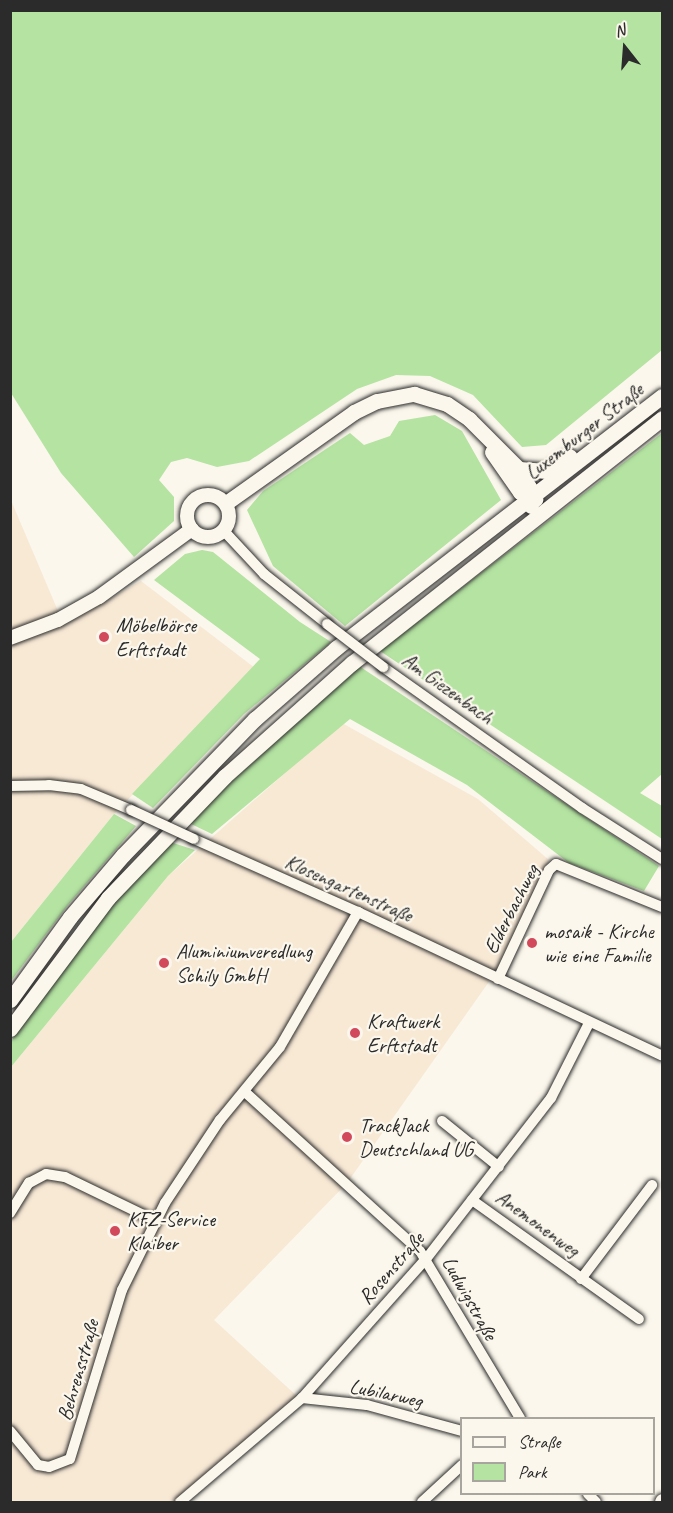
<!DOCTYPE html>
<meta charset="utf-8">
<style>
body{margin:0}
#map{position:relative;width:673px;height:1513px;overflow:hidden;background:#fbf7ec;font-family:Caveat,sans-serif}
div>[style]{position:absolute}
.built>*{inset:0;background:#f8e9d5}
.green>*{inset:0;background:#b4e3a2}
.roads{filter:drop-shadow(0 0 2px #2b2b2b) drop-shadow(0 0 2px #2b2b2b)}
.minor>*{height:10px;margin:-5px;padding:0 5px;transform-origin:5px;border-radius:5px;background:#fbf7ec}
.tertiary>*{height:12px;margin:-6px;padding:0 6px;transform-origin:6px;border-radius:6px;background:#fbf7ec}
.secondary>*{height:14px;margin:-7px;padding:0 7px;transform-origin:7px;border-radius:7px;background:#fbf7ec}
.secondary>.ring{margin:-7px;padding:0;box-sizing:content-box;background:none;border:14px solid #fbf7ec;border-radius:50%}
.primary>*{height:15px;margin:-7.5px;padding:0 7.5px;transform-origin:7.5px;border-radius:7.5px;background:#fbf7ec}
.bridges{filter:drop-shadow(0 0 2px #2b2b2b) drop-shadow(0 0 2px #2b2b2b)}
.minor-bridge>*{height:10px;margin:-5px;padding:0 5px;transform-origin:5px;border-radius:5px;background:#fbf7ec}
.dots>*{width:16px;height:16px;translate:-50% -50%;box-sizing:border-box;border:3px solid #fbf7ec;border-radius:50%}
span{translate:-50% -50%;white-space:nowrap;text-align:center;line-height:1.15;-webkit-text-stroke:4.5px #fbf7ec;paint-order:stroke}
.street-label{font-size:21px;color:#2b2b2b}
.poi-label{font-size:21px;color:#2b2b2b}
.left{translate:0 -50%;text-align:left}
.frame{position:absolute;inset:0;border:12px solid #2b2b2b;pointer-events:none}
.legend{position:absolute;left:460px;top:1417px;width:195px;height:78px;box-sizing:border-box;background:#fbf7ec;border:2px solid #a8a59f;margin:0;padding:8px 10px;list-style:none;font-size:18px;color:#2b2b2b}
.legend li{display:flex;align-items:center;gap:12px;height:30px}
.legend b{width:30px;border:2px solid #a8a59f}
.north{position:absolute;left:595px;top:18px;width:60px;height:60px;-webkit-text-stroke:4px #fbf7ec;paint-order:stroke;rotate:343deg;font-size:16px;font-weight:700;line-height:24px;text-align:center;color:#2b2b2b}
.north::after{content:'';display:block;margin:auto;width:21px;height:27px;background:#2b2b2b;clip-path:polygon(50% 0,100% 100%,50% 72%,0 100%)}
</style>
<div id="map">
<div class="built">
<div style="clip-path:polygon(10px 498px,64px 625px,141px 581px,255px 668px,114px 814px,11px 942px)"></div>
<div style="clip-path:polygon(342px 723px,478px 799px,549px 860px,498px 969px,347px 1183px,214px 1320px,298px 1397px,175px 1502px,11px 1502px,11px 1067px,168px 876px)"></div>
</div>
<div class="green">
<div style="clip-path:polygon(11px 10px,662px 11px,662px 350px,546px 445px,522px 447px,473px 395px,430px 376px,396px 375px,357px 389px,249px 461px,217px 467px,187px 458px,171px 462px,159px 480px,174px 497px,174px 521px,134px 557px,61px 473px,11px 393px)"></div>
<div style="clip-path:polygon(435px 415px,462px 431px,501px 500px,345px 626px,273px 566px,247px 510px,263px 491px,350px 433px,364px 445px,390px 436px,399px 421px)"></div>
<div style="clip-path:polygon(662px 433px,662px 774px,640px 793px,662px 806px,662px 839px,380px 651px)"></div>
<div style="clip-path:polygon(202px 550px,213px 552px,300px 622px,331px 642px,244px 714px,153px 808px,132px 794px,260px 659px,154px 580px,185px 554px)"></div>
<div style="clip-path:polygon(359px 666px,659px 866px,644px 891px,569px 863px,467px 785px,350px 719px,212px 834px,187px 822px)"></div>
<div style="clip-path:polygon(114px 814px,136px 826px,68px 905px,11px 981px,11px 942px)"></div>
<div style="clip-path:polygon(170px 842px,195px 850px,168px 876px,11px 1067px,11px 1042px,16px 1033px,101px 917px)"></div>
</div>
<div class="roads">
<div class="minor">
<div style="left:224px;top:531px;width:59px;rotate:47.1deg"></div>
<div style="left:264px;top:574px;width:80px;rotate:38.4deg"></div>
<div style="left:383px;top:667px;width:244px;rotate:35.3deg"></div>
<div style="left:582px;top:808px;width:95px;rotate:32.5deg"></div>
<div style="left:10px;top:786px;width:39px;rotate:-1deg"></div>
<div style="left:49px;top:785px;width:32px;rotate:7deg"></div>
<div style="left:81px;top:789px;width:54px;rotate:22.8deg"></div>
<div style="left:194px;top:839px;width:180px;rotate:24deg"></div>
<div style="left:358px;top:912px;width:336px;rotate:25.3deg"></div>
<div style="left:498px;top:979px;width:120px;rotate:-64.9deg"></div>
<div style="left:549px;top:870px;width:9px;rotate:-41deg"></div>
<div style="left:556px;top:864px;width:114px;rotate:22.1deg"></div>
<div style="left:245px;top:1092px;width:236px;rotate:42.3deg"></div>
<div style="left:420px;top:1251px;width:195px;rotate:59.1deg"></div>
<div style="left:442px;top:1121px;width:73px;rotate:38.9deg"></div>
<div style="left:472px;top:1200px;width:205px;rotate:35.5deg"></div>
<div style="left:10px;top:1213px;width:36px;rotate:-58deg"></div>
<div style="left:29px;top:1183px;width:19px;rotate:-28deg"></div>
<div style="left:46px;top:1174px;width:19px;rotate:9deg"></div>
<div style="left:65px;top:1177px;width:101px;rotate:25.8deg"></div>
<div style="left:581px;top:1279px;width:118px;rotate:-52.9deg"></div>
<div style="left:302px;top:1398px;width:65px;rotate:6.1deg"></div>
<div style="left:367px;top:1405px;width:98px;rotate:15.3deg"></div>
<div style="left:10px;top:1431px;width:44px;rotate:50.5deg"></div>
<div style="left:38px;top:1465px;width:11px;rotate:10deg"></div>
<div style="left:49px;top:1467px;width:22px;rotate:-21deg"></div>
<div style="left:70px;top:1459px;width:177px;rotate:-72.9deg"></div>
<div style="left:122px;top:1290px;width:97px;rotate:-63.7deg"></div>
<div style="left:165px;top:1203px;width:100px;rotate:-56.5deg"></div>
<div style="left:220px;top:1120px;width:94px;rotate:-50.6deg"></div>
<div style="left:280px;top:1047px;width:156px;rotate:-60deg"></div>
<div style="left:588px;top:1494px;width:11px;rotate:45deg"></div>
<div style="left:180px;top:1502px;width:160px;rotate:-40.4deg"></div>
<div style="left:302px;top:1398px;width:186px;rotate:-48.3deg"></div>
<div style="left:426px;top:1259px;width:204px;rotate:-52.2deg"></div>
<div style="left:551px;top:1098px;width:84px;rotate:-63.1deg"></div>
<div style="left:422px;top:1502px;width:54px;rotate:-42.8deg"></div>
</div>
<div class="tertiary">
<div style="left:661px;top:1502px;width:2px;rotate:-63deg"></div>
</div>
<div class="secondary">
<div class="ring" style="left:187px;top:495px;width:28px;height:28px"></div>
<div style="left:10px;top:638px;width:51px;rotate:-20.6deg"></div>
<div style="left:58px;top:620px;width:47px;rotate:-29.3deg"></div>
<div style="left:99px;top:597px;width:115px;rotate:-36.2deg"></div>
</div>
<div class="primary">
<div style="left:492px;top:452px;width:49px;rotate:55deg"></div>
<div style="left:520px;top:492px;width:17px;rotate:25deg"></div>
<div style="left:519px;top:469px;width:28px;rotate:4deg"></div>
<div style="left:547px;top:471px;width:27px;rotate:-33deg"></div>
<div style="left:226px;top:503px;width:157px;rotate:-35.4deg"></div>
<div style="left:354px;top:412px;width:25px;rotate:-26deg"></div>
<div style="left:377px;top:401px;width:38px;rotate:-11deg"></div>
<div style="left:414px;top:394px;width:34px;rotate:17deg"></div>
<div style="left:447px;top:404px;width:27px;rotate:34deg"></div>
<div style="left:469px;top:419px;width:71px;rotate:45deg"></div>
<div style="left:519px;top:469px;width:21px;rotate:61deg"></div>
<div style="left:529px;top:487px;width:19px;rotate:84deg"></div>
<div style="left:10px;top:1000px;width:102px;rotate:-54.1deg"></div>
<div style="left:70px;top:917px;width:82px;rotate:-49.5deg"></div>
<div style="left:123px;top:855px;width:190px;rotate:-45.9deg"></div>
<div style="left:255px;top:719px;width:108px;rotate:-41.2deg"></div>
<div style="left:336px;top:648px;width:412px;rotate:-37.7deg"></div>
<div style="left:10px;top:1029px;width:164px;rotate:-53.2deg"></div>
<div style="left:108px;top:898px;width:169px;rotate:-46.2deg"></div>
<div style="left:225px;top:776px;width:170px;rotate:-41.7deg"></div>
<div style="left:352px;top:663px;width:395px;rotate:-38.3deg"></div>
</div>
</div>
<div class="bridges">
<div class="minor-bridge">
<div style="left:327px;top:624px;width:71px;rotate:37.5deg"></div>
<div style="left:131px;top:810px;width:69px;rotate:24.7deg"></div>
</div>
</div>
<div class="dots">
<div style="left:104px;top:637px;background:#d1495b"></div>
<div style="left:532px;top:943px;background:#d1495b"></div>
<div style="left:164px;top:963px;background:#d1495b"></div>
<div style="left:355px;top:1033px;background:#d1495b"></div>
<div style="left:347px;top:1137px;background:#d1495b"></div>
<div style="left:115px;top:1231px;background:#d1495b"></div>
</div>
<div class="street-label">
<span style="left:584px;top:431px;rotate:-38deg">Luxemburger Straße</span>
<span style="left:448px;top:688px;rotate:36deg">Am Giezenbach</span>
<span style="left:349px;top:888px;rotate:24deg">Klosengartenstraße</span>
<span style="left:511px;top:909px;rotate:-63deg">Elderbachweg</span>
<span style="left:538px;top:1223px;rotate:36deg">Anemonenweg</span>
<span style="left:391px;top:1268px;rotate:-49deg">Rosenstraße</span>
<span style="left:470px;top:1298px;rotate:61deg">Ludwigstraße</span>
<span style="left:78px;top:1370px;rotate:-74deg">Behrensstraße</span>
<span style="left:386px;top:1393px;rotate:12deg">Lubilarweg</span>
</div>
<div class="poi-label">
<span class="left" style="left:116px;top:637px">Möbelbörse<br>Erftstadt</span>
<span class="left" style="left:544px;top:943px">mosaik - Kirche<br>wie eine Familie</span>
<span class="left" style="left:176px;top:963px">Aluminiumveredlung<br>Schily GmbH</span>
<span class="left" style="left:367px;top:1033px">Kraftwerk<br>Erftstadt</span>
<span class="left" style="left:359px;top:1137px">TrackJack<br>Deutschland UG</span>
<span class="left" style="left:127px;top:1231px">KFZ-Service<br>Klaiber</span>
</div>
<div class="frame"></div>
<ul class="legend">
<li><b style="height:8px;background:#fbf7ec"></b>Straße</li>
<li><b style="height:16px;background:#b4e3a2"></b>Park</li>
</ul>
<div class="north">N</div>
</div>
